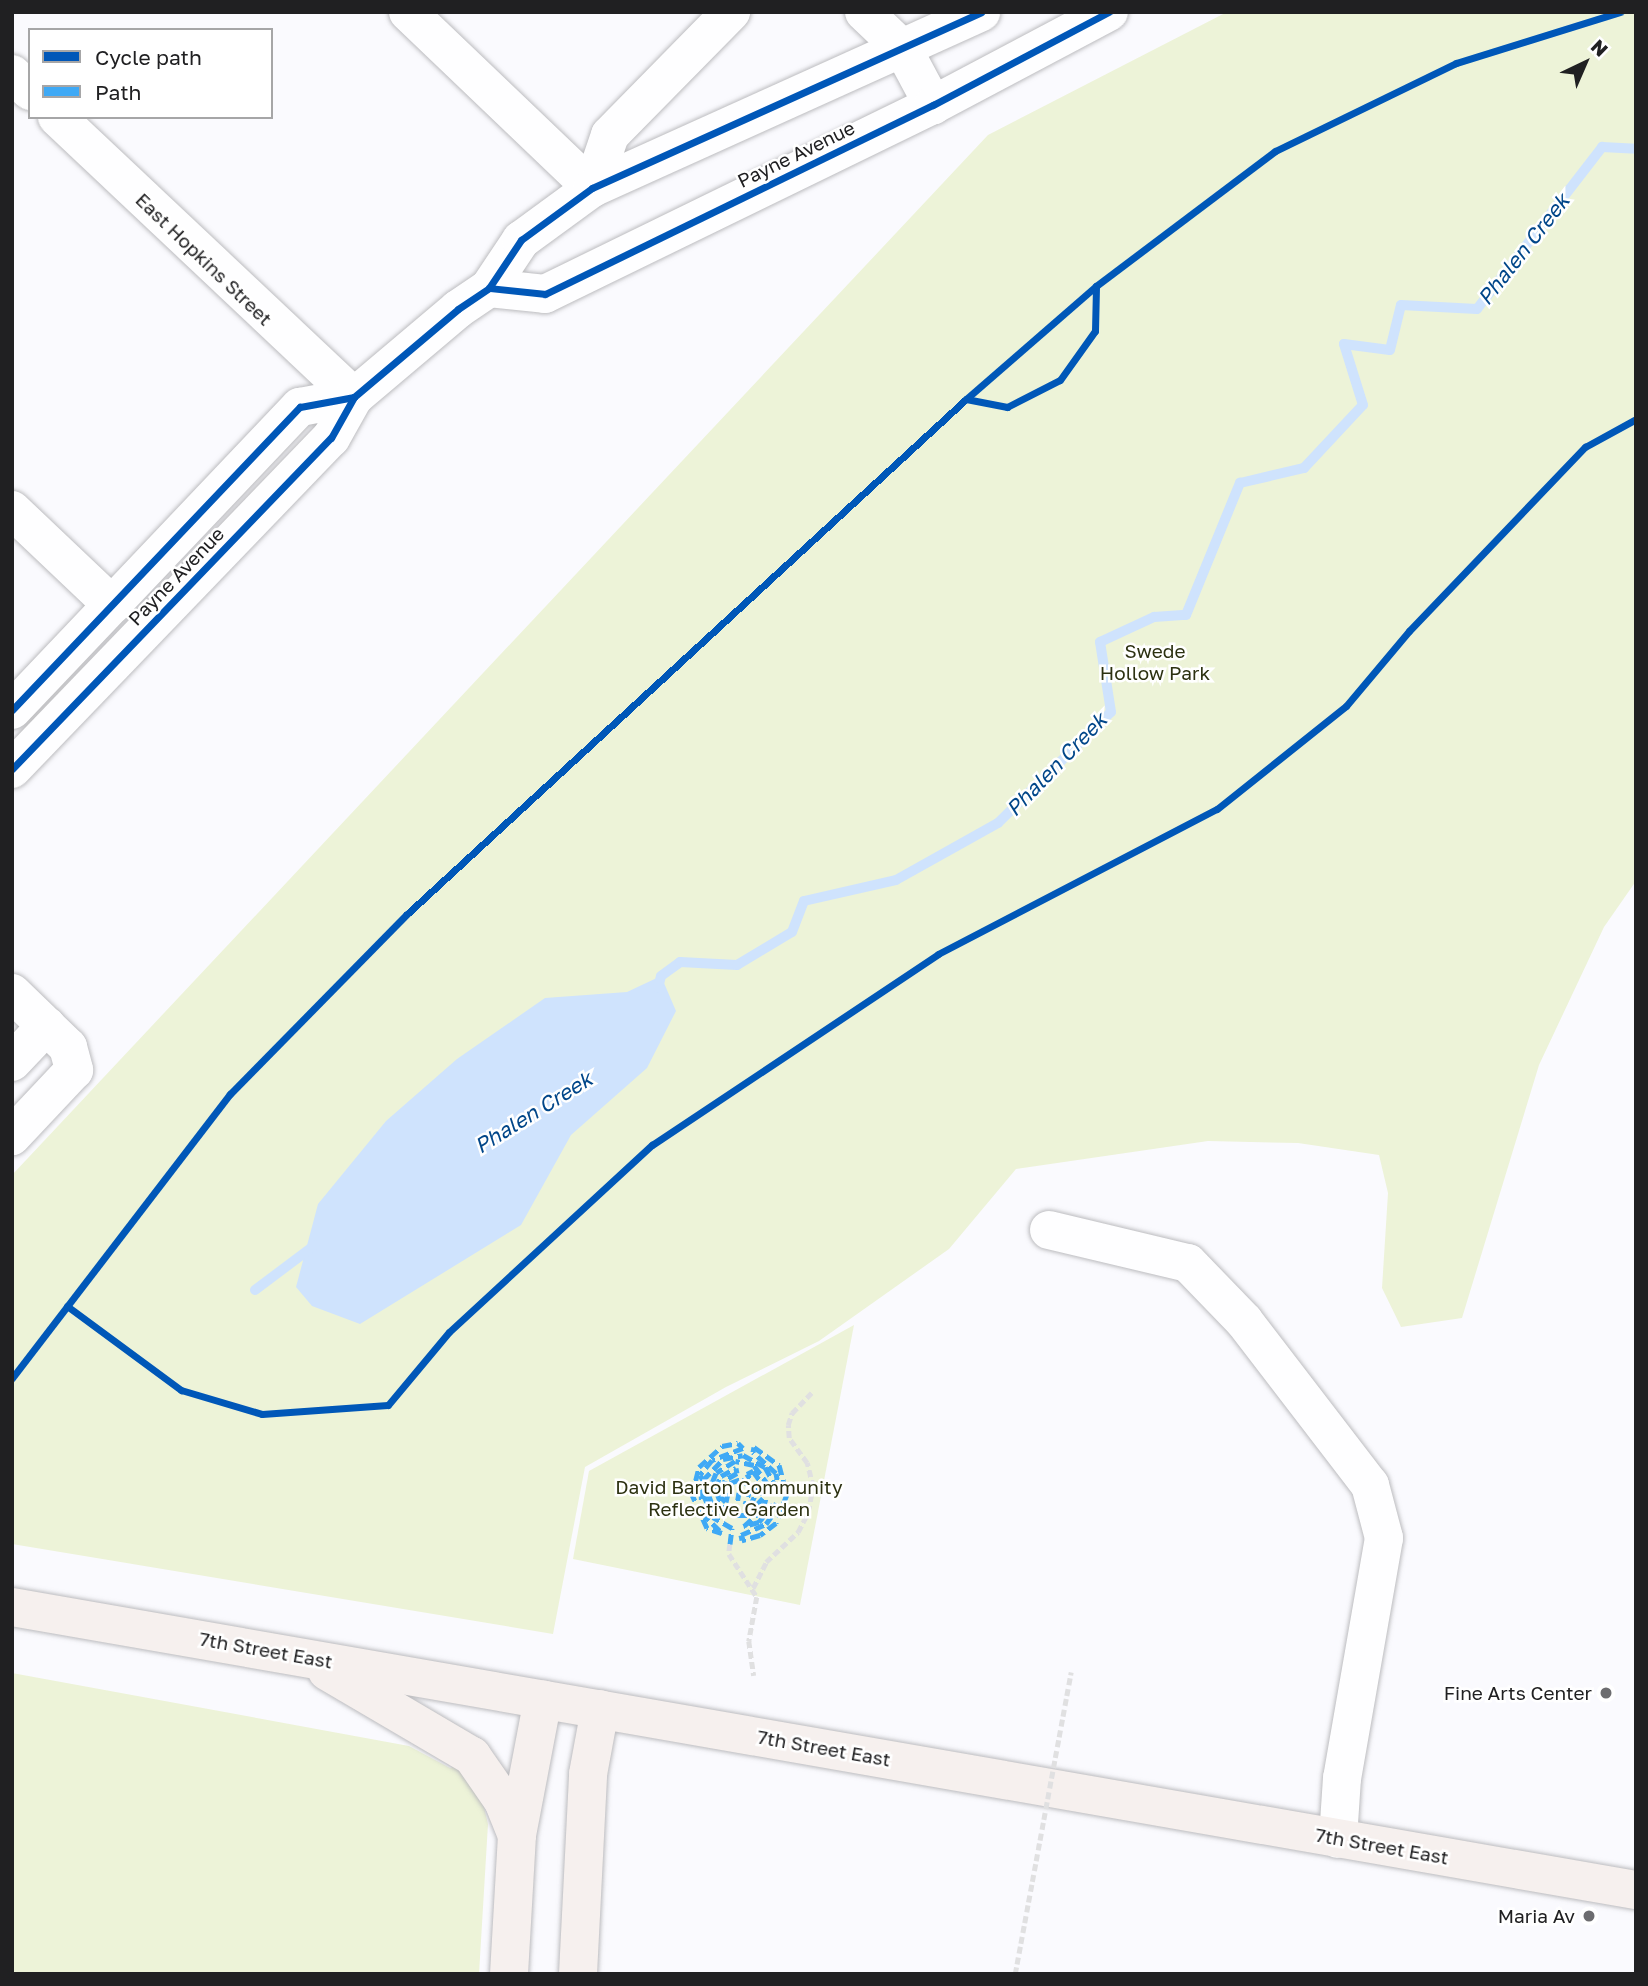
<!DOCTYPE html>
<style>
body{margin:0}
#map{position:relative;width:1648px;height:1986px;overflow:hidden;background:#fafafe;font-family:"Golos Text",sans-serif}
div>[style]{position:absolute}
.green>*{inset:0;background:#edf3d8}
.water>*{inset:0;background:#cfe3fd}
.stream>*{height:10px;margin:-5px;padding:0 5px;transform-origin:5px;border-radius:5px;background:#cfe3fd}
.path>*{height:4.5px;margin-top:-2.25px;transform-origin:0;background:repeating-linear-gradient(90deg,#e0e0e1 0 7px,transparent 0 10.5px)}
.roads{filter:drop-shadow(0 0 2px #bcbcbf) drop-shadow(0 0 2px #bcbcbf)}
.minor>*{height:38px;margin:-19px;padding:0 19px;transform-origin:19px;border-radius:19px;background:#fefeff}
.major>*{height:38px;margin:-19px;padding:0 19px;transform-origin:19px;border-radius:19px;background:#f6f0ee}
.path-bridge>*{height:4.5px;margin-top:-2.25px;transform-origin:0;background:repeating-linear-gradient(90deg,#e0e0e1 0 7px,transparent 0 10.5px)}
.quiet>*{height:5px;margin-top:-2.5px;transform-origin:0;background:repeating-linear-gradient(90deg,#3fa9f5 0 10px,transparent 0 15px)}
.cycleway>*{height:7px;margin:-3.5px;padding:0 3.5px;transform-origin:3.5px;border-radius:3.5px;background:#0057b8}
.dots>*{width:19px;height:19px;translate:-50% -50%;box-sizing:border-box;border:4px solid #fff;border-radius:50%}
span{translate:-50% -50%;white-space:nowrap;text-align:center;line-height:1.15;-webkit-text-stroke:5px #fff;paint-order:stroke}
.street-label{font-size:19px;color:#202022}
.park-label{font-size:19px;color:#2c3111}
.poi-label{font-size:19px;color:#202022}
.right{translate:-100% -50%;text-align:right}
.water-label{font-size:21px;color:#004689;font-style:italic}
.frame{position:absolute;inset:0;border:14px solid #202022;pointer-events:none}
.legend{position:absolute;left:28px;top:28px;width:245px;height:91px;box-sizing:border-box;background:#fff;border:2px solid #a6a6a7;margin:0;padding:9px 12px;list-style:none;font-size:21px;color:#202022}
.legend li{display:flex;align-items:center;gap:14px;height:35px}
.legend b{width:35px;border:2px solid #a6a6a7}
.north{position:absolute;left:1550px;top:28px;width:70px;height:70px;-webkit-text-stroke:5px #fff;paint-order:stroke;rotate:44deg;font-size:19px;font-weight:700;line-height:28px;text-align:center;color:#202022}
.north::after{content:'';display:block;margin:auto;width:24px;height:32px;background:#202022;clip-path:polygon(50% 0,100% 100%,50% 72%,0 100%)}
</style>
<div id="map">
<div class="green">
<div style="clip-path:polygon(1227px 12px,1636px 12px,1636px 881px,1604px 927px,1539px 1065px,1462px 1318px,1401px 1327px,1382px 1288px,1388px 1193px,1379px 1155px,1298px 1143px,1208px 1141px,1016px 1169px,949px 1249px,819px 1341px,726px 1387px,585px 1467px,553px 1634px,12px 1544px,12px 1175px,988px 135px)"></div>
<div style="clip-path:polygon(854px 1325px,800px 1605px,573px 1559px,589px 1471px)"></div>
<div style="clip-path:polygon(12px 1673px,409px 1746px,450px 1768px,461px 1764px,481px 1795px,488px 1824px,479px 1974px,12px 1974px)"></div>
</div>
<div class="water">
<div style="clip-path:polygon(661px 976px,676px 1011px,647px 1068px,571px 1135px,521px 1225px,360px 1324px,312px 1306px,296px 1287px,318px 1204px,386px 1121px,457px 1059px,545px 998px,627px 992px)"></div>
</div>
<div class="stream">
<div style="left:658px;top:988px;width:12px;rotate:-76deg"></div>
<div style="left:661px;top:976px;width:24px;rotate:-36deg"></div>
<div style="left:680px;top:962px;width:57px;rotate:3deg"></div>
<div style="left:737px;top:965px;width:64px;rotate:-31deg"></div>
<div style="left:792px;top:932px;width:33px;rotate:-69deg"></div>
<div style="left:804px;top:901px;width:94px;rotate:-12.9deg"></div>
<div style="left:896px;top:880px;width:117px;rotate:-29.2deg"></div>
<div style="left:998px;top:823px;width:158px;rotate:-44.5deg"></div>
<div style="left:1111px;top:712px;width:71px;rotate:-98.9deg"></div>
<div style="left:1100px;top:642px;width:60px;rotate:-24.8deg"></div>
<div style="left:1154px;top:617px;width:32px;rotate:-4deg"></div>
<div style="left:1186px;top:615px;width:143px;rotate:-67.8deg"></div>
<div style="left:1240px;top:483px;width:66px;rotate:-13.2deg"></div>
<div style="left:1304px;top:468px;width:86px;rotate:-46.9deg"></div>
<div style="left:1363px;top:405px;width:64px;rotate:-107.3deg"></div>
<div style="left:1344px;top:344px;width:46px;rotate:7.4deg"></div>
<div style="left:1390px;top:350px;width:46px;rotate:-76.3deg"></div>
<div style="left:1401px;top:305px;width:76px;rotate:3deg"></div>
<div style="left:1477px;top:309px;width:205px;rotate:-52.3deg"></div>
<div style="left:1602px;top:147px;width:34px;rotate:3deg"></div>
<div style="left:255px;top:1290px;width:75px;rotate:-36.9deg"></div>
</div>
<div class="path">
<div style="left:730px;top:1544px;width:10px;rotate:96deg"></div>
<div style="left:729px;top:1554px;width:51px;rotate:56.9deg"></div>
<div style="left:757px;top:1597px;width:45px;rotate:100.3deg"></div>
<div style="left:749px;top:1641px;width:35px;rotate:82deg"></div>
<div style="left:753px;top:1588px;width:29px;rotate:-63deg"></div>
<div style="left:766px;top:1562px;width:44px;rotate:-43.2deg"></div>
<div style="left:798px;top:1532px;width:22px;rotate:-63deg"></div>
<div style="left:808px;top:1512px;width:25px;rotate:-79deg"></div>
<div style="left:813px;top:1487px;width:25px;rotate:-104deg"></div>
<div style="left:807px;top:1463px;width:31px;rotate:-126deg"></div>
<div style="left:789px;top:1438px;width:13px;rotate:-94deg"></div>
<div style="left:788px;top:1425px;width:13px;rotate:-72deg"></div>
<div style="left:792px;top:1413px;width:29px;rotate:-46deg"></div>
</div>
<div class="roads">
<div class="minor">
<div style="left:408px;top:12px;width:255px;rotate:43.7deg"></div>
<div style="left:592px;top:188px;width:56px;rotate:-71.2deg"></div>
<div style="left:610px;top:135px;width:173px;rotate:-45.5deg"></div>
<div style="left:864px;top:12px;width:54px;rotate:43.5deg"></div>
<div style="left:903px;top:49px;width:64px;rotate:61.8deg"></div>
<div style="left:12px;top:74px;width:25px;rotate:43deg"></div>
<div style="left:57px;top:117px;width:408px;rotate:43.3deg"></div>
<div style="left:489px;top:288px;width:56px;rotate:6.1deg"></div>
<div style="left:545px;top:294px;width:432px;rotate:-26deg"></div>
<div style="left:933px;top:105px;width:199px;rotate:-27.9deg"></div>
<div style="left:12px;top:510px;width:138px;rotate:43.5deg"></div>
<div style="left:12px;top:710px;width:418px;rotate:-46.5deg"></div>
<div style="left:300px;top:407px;width:55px;rotate:-10.5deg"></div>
<div style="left:12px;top:769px;width:460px;rotate:-46.1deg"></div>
<div style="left:331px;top:438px;width:47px;rotate:-60.7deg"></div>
<div style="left:354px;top:397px;width:136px;rotate:-40.2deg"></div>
<div style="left:458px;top:309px;width:37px;rotate:-34deg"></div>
<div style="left:489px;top:288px;width:58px;rotate:-56.3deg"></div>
<div style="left:521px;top:240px;width:88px;rotate:-36.2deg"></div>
<div style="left:592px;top:188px;width:427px;rotate:-24.3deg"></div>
<div style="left:12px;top:993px;width:78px;rotate:44deg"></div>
<div style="left:68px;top:1047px;width:24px;rotate:75deg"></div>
<div style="left:74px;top:1070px;width:91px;rotate:133.2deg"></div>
<div style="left:12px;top:1062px;width:50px;rotate:-46.6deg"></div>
<div style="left:1049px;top:1230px;width:143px;rotate:13.4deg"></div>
<div style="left:1188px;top:1263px;width:81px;rotate:46deg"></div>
<div style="left:1244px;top:1321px;width:207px;rotate:52.5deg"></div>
<div style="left:1370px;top:1485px;width:55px;rotate:75.2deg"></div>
<div style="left:1384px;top:1538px;width:244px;rotate:99.9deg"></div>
<div style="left:1342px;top:1778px;width:61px;rotate:93.8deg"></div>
</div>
<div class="major">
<div style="left:12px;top:1607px;width:1648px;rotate:9.89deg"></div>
<div style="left:327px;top:1671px;width:168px;rotate:30.4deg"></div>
<div style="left:472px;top:1756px;width:55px;rotate:55.4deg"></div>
<div style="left:503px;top:1801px;width:37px;rotate:68deg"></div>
<div style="left:509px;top:1974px;width:139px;rotate:-86.7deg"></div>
<div style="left:517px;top:1835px;width:138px;rotate:-79.2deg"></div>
<div style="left:578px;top:1974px;width:200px;rotate:-87.1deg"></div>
<div style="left:588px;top:1774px;width:66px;rotate:-79.5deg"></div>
</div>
</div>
<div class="path-bridge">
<div style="left:1015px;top:1974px;width:307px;rotate:-79.5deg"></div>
</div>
<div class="quiet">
<div style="left:730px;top:1544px;width:16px;rotate:-83deg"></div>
<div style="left:732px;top:1528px;width:22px;rotate:-150deg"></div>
<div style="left:713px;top:1517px;width:30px;rotate:-113deg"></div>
<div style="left:701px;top:1489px;width:24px;rotate:88deg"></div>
<div style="left:702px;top:1513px;width:28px;rotate:45deg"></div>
<div style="left:722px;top:1533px;width:16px;rotate:-162deg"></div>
<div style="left:707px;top:1528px;width:36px;rotate:-114deg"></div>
<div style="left:692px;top:1495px;width:29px;rotate:-76deg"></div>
<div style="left:699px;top:1467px;width:31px;rotate:-42deg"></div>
<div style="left:722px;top:1446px;width:16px;rotate:-11deg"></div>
<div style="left:738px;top:1443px;width:7px;rotate:45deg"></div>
<div style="left:743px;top:1448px;width:33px;rotate:159deg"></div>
<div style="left:712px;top:1460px;width:19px;rotate:129deg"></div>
<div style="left:700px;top:1475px;width:6px;rotate:59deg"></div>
<div style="left:703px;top:1480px;width:29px;rotate:-46deg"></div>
<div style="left:723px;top:1459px;width:20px;rotate:-11deg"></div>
<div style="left:743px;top:1455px;width:25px;rotate:29deg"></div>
<div style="left:765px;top:1467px;width:31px;rotate:61deg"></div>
<div style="left:780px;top:1494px;width:21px;rotate:-101deg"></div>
<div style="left:776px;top:1473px;width:31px;rotate:-138deg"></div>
<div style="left:753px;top:1452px;width:5px;rotate:-79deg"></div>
<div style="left:754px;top:1447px;width:31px;rotate:36deg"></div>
<div style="left:779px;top:1465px;width:30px;rotate:75deg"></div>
<div style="left:787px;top:1494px;width:31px;rotate:111deg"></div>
<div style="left:776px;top:1523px;width:20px;rotate:143deg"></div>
<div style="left:760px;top:1535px;width:19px;rotate:164deg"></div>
<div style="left:742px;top:1540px;width:5px;rotate:-101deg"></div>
<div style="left:741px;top:1535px;width:27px;rotate:-24deg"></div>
<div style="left:766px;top:1524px;width:21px;rotate:-55deg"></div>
<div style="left:778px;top:1507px;width:6px;rotate:-149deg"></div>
<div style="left:773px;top:1504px;width:23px;rotate:128deg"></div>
<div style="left:759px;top:1522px;width:16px;rotate:165deg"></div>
<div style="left:744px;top:1526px;width:25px;rotate:-42deg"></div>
<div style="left:763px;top:1509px;width:24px;rotate:-75deg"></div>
<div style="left:769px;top:1486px;width:26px;rotate:-126deg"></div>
<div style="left:754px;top:1465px;width:19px;rotate:-168deg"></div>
<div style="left:735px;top:1461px;width:22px;rotate:148deg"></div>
<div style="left:716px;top:1473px;width:22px;rotate:112deg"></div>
<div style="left:708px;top:1493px;width:15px;rotate:70deg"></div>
<div style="left:713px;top:1507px;width:14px;rotate:34deg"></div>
<div style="left:725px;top:1515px;width:29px;rotate:-110deg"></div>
<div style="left:715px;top:1488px;width:13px;rotate:-63deg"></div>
<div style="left:721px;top:1476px;width:17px;rotate:-28deg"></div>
<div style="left:736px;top:1468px;width:5px;rotate:79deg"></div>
<div style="left:737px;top:1473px;width:14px;rotate:150deg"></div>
<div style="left:725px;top:1480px;width:17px;rotate:107deg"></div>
<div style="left:720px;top:1496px;width:8px;rotate:45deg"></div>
<div style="left:726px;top:1502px;width:19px;rotate:-78deg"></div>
<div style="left:730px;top:1483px;width:12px;rotate:-20deg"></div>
<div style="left:741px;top:1479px;width:13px;rotate:39deg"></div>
<div style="left:751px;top:1487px;width:18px;rotate:109deg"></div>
<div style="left:745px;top:1504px;width:5px;rotate:22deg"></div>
<div style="left:750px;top:1506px;width:17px;rotate:-65deg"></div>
<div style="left:757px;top:1491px;width:20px;rotate:-120deg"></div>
<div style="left:747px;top:1474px;width:7px;rotate:-27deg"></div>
<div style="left:753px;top:1471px;width:17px;rotate:54deg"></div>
<div style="left:763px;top:1485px;width:13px;rotate:90deg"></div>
<div style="left:763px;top:1498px;width:23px;rotate:133deg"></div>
<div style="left:747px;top:1515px;width:12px;rotate:180deg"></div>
<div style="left:735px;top:1515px;width:23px;rotate:-80deg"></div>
</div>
<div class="cycleway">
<div style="left:489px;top:288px;width:56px;rotate:6.1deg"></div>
<div style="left:545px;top:294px;width:432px;rotate:-26deg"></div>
<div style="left:933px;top:105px;width:199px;rotate:-27.9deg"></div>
<div style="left:966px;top:399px;width:42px;rotate:11deg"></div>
<div style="left:1007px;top:407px;width:59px;rotate:-27deg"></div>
<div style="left:1060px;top:380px;width:60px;rotate:-54.5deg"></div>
<div style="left:1095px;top:331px;width:45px;rotate:-88.7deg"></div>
<div style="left:12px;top:710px;width:418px;rotate:-46.5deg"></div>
<div style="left:300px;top:407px;width:55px;rotate:-10.5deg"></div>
<div style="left:12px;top:769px;width:460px;rotate:-46.1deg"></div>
<div style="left:331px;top:438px;width:47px;rotate:-60.7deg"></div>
<div style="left:354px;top:397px;width:136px;rotate:-40.2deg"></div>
<div style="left:458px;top:309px;width:37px;rotate:-34deg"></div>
<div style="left:489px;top:288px;width:58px;rotate:-56.3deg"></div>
<div style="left:521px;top:240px;width:88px;rotate:-36.2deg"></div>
<div style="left:592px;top:188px;width:427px;rotate:-24.3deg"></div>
<div style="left:67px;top:1306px;width:142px;rotate:36.4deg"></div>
<div style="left:181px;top:1390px;width:84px;rotate:16.5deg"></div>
<div style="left:262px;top:1414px;width:126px;rotate:-4.1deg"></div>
<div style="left:388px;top:1405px;width:95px;rotate:-50.1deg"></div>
<div style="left:449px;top:1332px;width:276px;rotate:-42.7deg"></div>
<div style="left:652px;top:1145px;width:344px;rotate:-33.7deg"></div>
<div style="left:938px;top:954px;width:314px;rotate:-27.5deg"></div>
<div style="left:1217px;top:809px;width:165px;rotate:-38.6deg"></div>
<div style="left:1346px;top:706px;width:98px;rotate:-50deg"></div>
<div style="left:1409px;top:631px;width:255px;rotate:-46.3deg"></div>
<div style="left:1585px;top:447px;width:58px;rotate:-28.8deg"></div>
<div style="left:12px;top:1378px;width:358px;rotate:-52.5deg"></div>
<div style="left:230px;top:1094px;width:252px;rotate:-45.5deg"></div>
<div style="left:407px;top:914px;width:760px;rotate:-42.65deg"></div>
<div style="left:966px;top:399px;width:172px;rotate:-41deg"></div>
<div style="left:1096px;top:286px;width:224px;rotate:-37deg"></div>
<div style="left:1275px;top:151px;width:201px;rotate:-25.9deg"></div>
<div style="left:1456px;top:63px;width:172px;rotate:-17.3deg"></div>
</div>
<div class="dots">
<div style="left:1606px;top:1693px;background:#6c6c6f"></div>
<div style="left:1589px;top:1916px;background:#6c6c6f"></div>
</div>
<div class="street-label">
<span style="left:796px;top:154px;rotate:-26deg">Payne Avenue</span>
<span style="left:204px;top:259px;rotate:44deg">East Hopkins Street</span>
<span style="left:176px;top:576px;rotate:-46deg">Payne Avenue</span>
<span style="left:266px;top:1650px;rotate:10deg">7th Street East</span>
<span style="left:824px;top:1748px;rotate:10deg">7th Street East</span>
<span style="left:1382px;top:1846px;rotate:10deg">7th Street East</span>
</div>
<div class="park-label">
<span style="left:1155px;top:662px">Swede<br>Hollow Park</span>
<span style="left:729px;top:1498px">David Barton Community<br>Reflective Garden</span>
</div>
<div class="poi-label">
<span class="right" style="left:1592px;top:1693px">Fine Arts Center</span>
<span class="right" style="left:1575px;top:1916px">Maria Av</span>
</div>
<div class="water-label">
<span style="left:1523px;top:249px;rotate:-52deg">Phalen Creek</span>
<span style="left:1056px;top:764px;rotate:-46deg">Phalen Creek</span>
<span style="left:533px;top:1112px;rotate:-32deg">Phalen Creek</span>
</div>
<div class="frame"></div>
<ul class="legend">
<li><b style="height:9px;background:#0057b8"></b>Cycle path</li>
<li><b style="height:9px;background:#3fa9f5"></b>Path</li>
</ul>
<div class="north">N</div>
</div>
